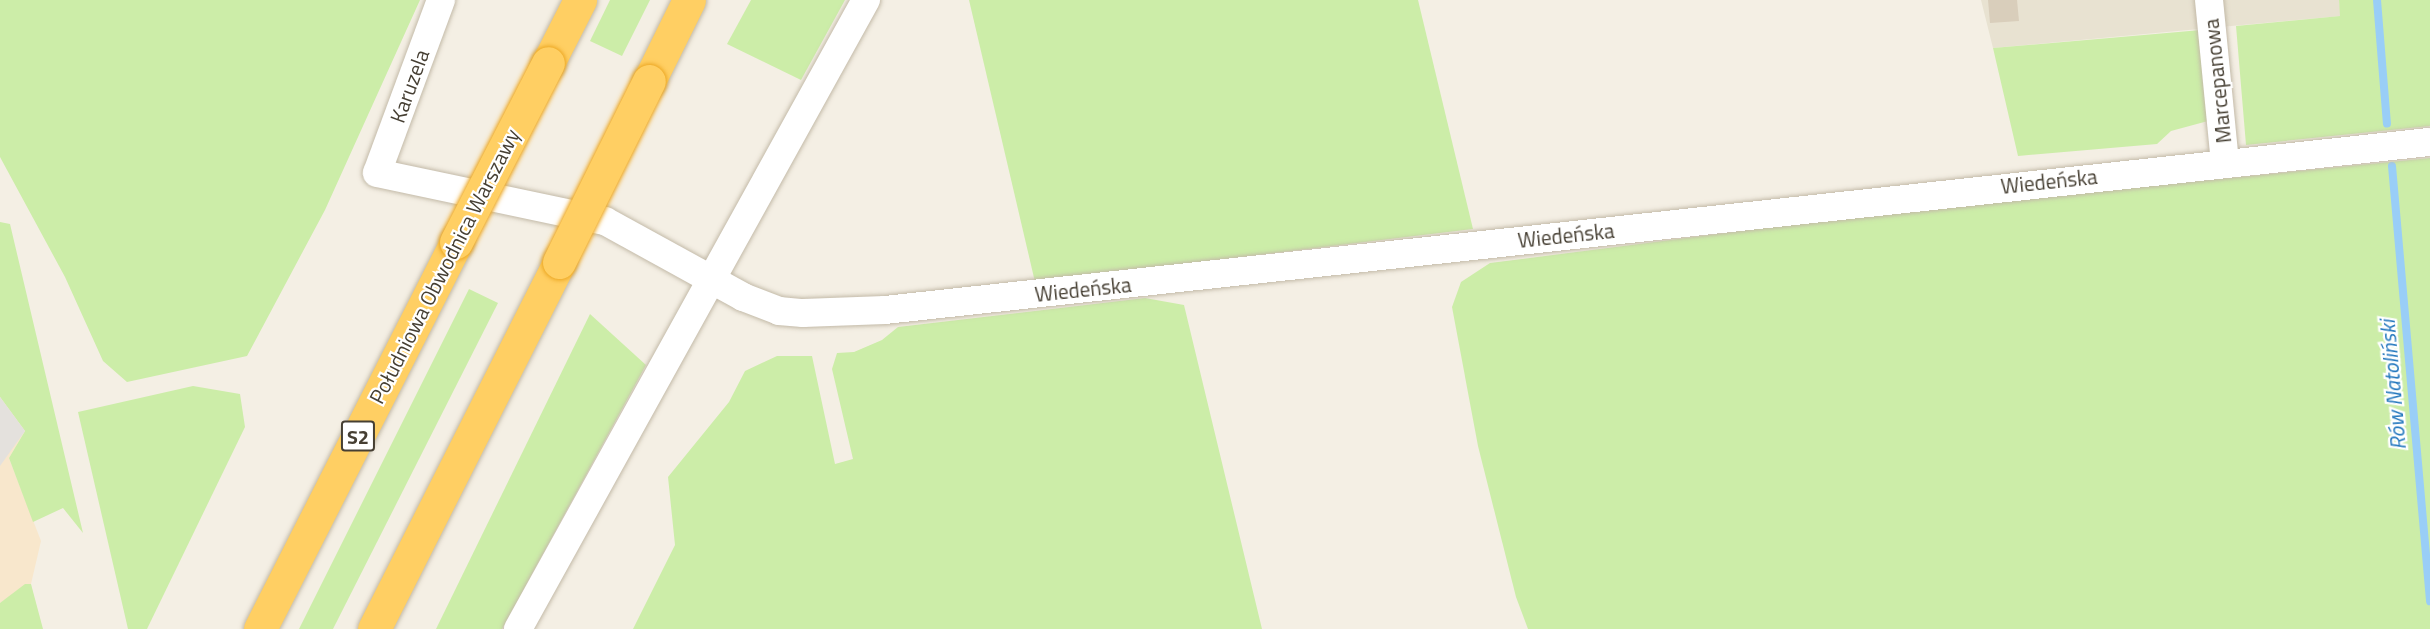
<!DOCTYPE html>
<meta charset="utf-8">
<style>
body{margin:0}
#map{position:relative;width:2430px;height:629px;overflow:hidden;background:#f4efe4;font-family:"Titillium Web",sans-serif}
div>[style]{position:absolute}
.residential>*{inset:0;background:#e8e2d1}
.commercial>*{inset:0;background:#f8e7cc}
.green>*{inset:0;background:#cceda8}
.parking>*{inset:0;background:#e4e1dd}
.stream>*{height:8px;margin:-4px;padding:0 4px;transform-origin:4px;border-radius:4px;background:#99cef7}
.building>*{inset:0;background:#d9cebb}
.roads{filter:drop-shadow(0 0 2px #c3baa8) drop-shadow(0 0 2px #c3baa8)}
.minor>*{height:28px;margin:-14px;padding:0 14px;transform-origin:14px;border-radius:14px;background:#fff}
.motorway>*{height:33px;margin:-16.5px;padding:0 16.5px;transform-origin:16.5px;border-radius:16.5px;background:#ffcf63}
.bridges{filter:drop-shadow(0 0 2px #eda824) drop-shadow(0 0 2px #eda824)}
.motorway-bridge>*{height:33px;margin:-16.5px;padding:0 16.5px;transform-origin:16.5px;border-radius:16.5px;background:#ffcf63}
span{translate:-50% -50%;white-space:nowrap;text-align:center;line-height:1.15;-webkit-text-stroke:4.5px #fff;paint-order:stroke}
.shield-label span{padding:2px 4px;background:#fff;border:2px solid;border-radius:4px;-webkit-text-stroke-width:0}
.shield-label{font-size:20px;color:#463f33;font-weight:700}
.street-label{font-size:21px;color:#463f33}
.water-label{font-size:22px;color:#2277bd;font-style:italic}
</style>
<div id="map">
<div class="residential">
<div style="clip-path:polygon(1981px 0,2339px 0,2341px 16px,1993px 48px)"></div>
</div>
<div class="commercial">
<div style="clip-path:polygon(0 397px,25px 431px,9px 458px,41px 541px,31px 584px,0 603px)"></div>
</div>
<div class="green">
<div style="clip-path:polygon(0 0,420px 0,325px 210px,247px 356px,127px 382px,103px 361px,65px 277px,0 157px)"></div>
<div style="clip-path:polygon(610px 0,650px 0,622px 56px,590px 41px)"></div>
<div style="clip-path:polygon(751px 0,845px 0,801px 80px,727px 44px)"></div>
<div style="clip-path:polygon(969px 0,1418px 0,1473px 229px,1035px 282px)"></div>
<div style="clip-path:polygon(2339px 0,2430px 0,2430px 126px,2246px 145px,2236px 26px,2340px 16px)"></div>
<div style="clip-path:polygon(2201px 30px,2208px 121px,2171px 131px,2157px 144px,2018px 156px,1993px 48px)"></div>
<div style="clip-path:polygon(2430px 158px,2430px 629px,1528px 629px,1516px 597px,1478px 446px,1452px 307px,1461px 282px,1490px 263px,1898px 211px)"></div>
<div style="clip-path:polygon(0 222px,10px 224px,83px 533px,63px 508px,33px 522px,9px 458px,25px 431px,0 397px)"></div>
<div style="clip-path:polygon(469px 289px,498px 303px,333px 629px,299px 629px)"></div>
<div style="clip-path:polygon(1145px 298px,1184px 305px,1262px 629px,633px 629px,675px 545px,668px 477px,729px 402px,745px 371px,777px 356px,812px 356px,835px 464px,853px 459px,832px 369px,837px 353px,854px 352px,882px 340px,898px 327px)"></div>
<div style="clip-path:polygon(590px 314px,646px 365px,502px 629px,436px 629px)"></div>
<div style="clip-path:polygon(193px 386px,240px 394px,245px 427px,147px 629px,128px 629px,78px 412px)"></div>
<div style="clip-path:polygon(25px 584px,31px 584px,43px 629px,0 629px,0 603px)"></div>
</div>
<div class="parking">
<div style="clip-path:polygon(0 397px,25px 431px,0 466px)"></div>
</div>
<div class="stream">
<div style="left:2377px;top:0;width:124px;rotate:85.4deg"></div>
<div style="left:2392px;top:166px;width:437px;rotate:85deg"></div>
</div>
<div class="building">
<div style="clip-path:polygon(1988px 0,2017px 0,2019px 21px,1990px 23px)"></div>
</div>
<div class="roads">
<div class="minor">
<div style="left:441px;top:0;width:184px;rotate:110.3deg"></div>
<div style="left:377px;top:173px;width:233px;rotate:11.9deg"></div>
<div style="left:605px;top:221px;width:158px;rotate:28.8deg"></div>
<div style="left:743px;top:297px;width:39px;rotate:21deg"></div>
<div style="left:779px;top:311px;width:24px;rotate:5deg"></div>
<div style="left:803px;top:313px;width:82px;rotate:-2.1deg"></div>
<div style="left:885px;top:310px;width:1554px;rotate:-6.21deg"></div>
<div style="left:2209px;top:0;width:163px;rotate:84.4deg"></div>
<div style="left:518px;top:629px;width:719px;rotate:-61.05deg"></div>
</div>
<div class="motorway">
<div style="left:548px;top:63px;width:71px;rotate:-63.1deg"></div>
<div style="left:649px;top:81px;width:90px;rotate:-63.7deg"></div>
<div style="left:260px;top:629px;width:434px;rotate:-63.1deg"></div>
<div style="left:374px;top:629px;width:411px;rotate:-63.2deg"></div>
</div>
</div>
<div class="bridges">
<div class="motorway-bridge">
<div style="left:456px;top:242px;width:201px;rotate:-62.8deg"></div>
<div style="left:559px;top:262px;width:202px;rotate:-63.6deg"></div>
</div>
</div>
<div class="shield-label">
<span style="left:358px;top:436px">S2</span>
</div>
<div class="street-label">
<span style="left:2217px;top:81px;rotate:-96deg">Marcepanowa</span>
<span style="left:409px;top:86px;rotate:-70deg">Karuzela</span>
<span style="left:2049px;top:181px;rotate:-6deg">Wiedeńska</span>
<span style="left:1566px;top:235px;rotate:-6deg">Wiedeńska</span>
<span style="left:444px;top:266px;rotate:-63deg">Południowa Obwodnica Warszawy</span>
<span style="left:1083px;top:289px;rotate:-6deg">Wiedeńska</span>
</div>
<div class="water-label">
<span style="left:2393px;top:385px;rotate:-95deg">Rów Natoliński</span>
</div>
</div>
